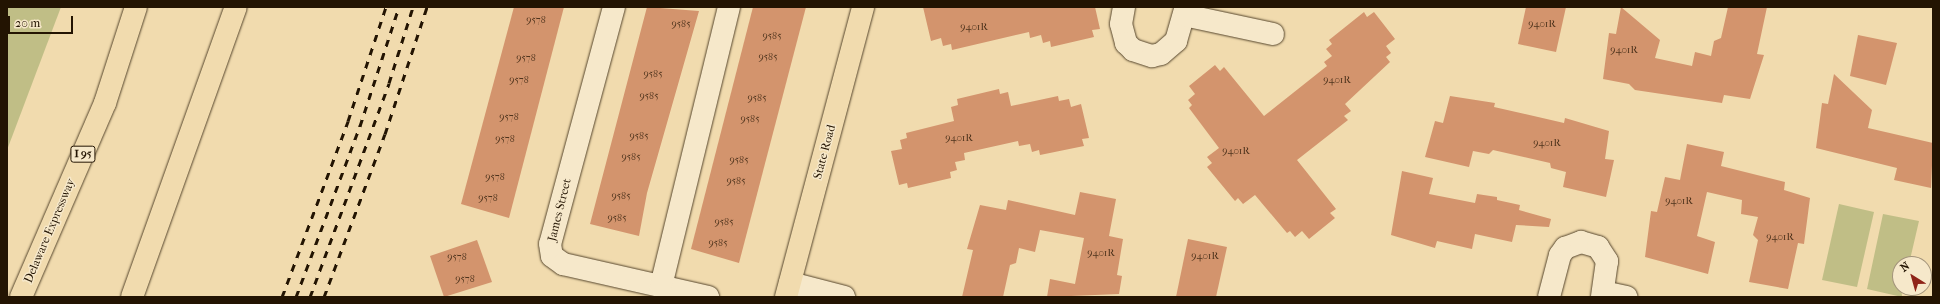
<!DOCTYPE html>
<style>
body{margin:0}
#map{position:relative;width:1940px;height:304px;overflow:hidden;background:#f1dbae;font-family:"IM FELL French Canon",serif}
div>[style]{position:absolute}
.green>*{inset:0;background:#c0be86}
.building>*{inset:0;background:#d3946d}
.roads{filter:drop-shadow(0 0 1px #56462d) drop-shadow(0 0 1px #56462d)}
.minor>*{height:22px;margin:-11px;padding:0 11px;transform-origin:11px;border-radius:11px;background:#f6e8ca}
.major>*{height:22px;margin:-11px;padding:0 11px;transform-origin:11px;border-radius:11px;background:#f1dbae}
.highway>*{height:22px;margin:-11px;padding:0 11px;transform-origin:11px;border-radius:11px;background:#f1dbae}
.rail>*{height:3px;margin-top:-1.5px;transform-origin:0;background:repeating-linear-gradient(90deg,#231402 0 7px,transparent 0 14px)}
span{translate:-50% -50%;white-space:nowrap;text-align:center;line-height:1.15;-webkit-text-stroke:3px #f6e8ca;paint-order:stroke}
.number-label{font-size:10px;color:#4f341d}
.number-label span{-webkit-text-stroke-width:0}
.shield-label span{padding:1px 3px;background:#f6e8ca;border:1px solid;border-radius:3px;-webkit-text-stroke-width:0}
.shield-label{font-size:11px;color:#231402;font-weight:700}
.street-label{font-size:12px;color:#231402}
.frame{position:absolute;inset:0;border:8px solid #231402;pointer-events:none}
.north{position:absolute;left:1892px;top:256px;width:40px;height:40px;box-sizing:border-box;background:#f6e8ca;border:1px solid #a2937a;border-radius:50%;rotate:323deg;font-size:11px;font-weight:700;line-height:16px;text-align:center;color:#231402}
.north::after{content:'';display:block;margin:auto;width:14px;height:18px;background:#8f2418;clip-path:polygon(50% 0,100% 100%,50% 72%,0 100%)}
.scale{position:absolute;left:8px;top:16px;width:65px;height:18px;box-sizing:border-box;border:2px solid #231402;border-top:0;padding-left:5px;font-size:12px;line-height:14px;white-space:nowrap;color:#231402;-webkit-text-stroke:3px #f6e8ca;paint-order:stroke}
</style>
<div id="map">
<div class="green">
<div style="clip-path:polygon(7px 7px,61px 7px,7px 150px)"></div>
<div style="clip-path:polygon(1839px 204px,1874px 212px,1857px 287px,1822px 280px)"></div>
<div style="clip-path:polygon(1883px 214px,1919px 221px,1909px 264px,1900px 264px,1902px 297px,1867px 289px)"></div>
</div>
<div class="building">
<div style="clip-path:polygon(514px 7px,564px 7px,509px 218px,461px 204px)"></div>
<div style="clip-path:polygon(647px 7px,699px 11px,647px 193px,639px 236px,590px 224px)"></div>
<div style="clip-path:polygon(753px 7px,806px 7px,739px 263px,691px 249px)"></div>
<div style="clip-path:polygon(923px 7px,1095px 7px,1100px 29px,1092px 30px,1094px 37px,1051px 47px,1050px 41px,1043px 43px,1041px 35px,1030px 38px,1029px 32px,952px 50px,951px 44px,943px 46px,941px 38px,931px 41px)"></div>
<div style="clip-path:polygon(1526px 7px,1566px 7px,1556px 52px,1518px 44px)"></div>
<div style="clip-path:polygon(1621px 7px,1660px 40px,1655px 58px,1692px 66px,1695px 52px,1711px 56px,1714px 41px,1721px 38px,1728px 7px,1767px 7px,1757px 54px,1764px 55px,1750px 99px,1724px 95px,1722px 103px,1635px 90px,1629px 84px,1603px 79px,1609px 33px,1616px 34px)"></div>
<div style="clip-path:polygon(1364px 12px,1367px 17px,1374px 12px,1395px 39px,1386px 46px,1391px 53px,1386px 57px,1390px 62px,1345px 104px,1351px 111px,1344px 116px,1348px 120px,1297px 160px,1336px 209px,1330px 213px,1335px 218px,1309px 239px,1302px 231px,1295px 237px,1290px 231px,1287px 233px,1255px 195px,1243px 204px,1238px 198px,1235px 201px,1207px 167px,1212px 163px,1207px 157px,1219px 148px,1189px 108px,1192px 105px,1188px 100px,1195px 94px,1189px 86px,1215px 65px,1220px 71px,1224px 67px,1264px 116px,1327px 66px,1324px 62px,1332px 56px,1326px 49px,1332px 44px,1329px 40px)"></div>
<div style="clip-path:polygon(1858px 35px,1897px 43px,1886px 85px,1850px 76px)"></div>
<div style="clip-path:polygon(1834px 74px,1872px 110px,1868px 128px,1933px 143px,1931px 188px,1894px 180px,1897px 168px,1816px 148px,1822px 103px,1828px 104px)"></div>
<div style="clip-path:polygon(999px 89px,1000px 94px,1008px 92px,1011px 106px,1058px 96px,1059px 101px,1069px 99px,1071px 107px,1081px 104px,1089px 138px,1082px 139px,1084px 146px,1040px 155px,1039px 150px,1032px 152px,1030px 144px,1019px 146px,1018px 141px,964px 153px,965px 160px,955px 162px,957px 170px,950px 172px,951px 178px,908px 188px,907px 183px,899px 185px,891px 151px,902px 149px,900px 140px,907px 138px,906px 133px,954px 121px,951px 107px,958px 105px,957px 99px)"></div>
<div style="clip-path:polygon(1450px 96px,1495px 103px,1494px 107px,1564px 123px,1565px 118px,1609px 131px,1605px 159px,1614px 160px,1606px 197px,1563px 187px,1566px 172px,1551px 168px,1550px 163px,1493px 150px,1489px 154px,1473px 151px,1469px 167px,1425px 157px,1435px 121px,1443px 123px)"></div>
<div style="clip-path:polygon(1687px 144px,1724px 152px,1721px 166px,1785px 182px,1784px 190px,1810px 198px,1804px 244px,1798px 243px,1788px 289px,1749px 282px,1758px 240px,1753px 235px,1758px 217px,1741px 214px,1742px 200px,1707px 192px,1697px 236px,1715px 242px,1708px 274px,1645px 257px,1651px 211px,1657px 212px,1665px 177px,1680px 180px)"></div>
<div style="clip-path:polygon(1402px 171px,1433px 178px,1429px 194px,1475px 203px,1477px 194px,1497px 197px,1497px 200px,1520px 205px,1519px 210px,1551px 219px,1549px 227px,1516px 225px,1512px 242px,1475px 234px,1472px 249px,1437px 241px,1435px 248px,1391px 235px)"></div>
<div style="clip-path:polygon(1080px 192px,1116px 199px,1109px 236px,1123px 239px,1117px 275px,1122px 276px,1119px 294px,1047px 297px,1050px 279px,1075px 284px,1084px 238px,1040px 230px,1035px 252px,1019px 248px,1016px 263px,1010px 265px,1003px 297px,962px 297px,973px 250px,967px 249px,980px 205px,1006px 210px,1008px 200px,1075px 215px)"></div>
<div style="clip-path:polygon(1188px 239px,1227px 247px,1216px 297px,1176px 297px)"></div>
<div style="clip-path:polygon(477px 240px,492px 282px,444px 297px,430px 256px)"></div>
</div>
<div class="roads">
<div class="minor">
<div style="left:614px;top:7px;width:245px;rotate:105.1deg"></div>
<div style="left:550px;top:244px;width:12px;rotate:81deg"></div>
<div style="left:552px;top:256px;width:14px;rotate:36deg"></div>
<div style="left:563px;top:264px;width:149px;rotate:12.8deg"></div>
<div style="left:1124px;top:7px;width:17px;rotate:100deg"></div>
<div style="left:1121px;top:24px;width:20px;rotate:75deg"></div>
<div style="left:1126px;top:43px;width:10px;rotate:45deg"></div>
<div style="left:1133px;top:50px;width:20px;rotate:18deg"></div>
<div style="left:1152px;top:56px;width:9px;rotate:-13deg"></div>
<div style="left:1161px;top:54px;width:20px;rotate:-41deg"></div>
<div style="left:1176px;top:41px;width:35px;rotate:-74deg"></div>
<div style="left:1184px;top:15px;width:91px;rotate:12.1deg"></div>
<div style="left:790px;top:283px;width:56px;rotate:14.5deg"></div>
<div style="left:661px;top:286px;width:287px;rotate:-76.3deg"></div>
<div style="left:1603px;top:292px;width:24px;rotate:12deg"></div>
<div style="left:1549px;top:297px;width:43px;rotate:-75.3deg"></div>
<div style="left:1560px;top:255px;width:9px;rotate:-54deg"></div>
<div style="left:1565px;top:248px;width:17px;rotate:-21deg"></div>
<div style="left:1581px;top:242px;width:18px;rotate:16deg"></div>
<div style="left:1598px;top:247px;width:17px;rotate:57deg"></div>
<div style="left:1607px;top:261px;width:36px;rotate:98deg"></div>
</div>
<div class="major">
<div style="left:786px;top:297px;width:300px;rotate:-75.1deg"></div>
</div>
<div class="highway">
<div style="left:21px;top:297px;width:211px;rotate:-66.6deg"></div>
<div style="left:105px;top:103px;width:101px;rotate:-72.1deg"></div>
<div style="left:132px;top:297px;width:308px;rotate:-70.3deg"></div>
</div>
</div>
<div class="rail">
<div style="left:282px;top:297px;width:188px;rotate:-69.4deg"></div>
<div style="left:348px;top:121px;width:120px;rotate:-71.6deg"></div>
<div style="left:296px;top:297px;width:183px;rotate:-69.5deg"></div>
<div style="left:360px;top:126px;width:125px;rotate:-71.9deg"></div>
<div style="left:310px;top:297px;width:228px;rotate:-69.7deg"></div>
<div style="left:389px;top:83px;width:80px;rotate:-72.5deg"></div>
<div style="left:324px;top:297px;width:174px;rotate:-69.5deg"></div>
<div style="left:385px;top:134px;width:134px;rotate:-71.7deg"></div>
</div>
<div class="number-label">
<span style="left:536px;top:21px">9578</span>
<span style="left:681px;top:25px">9585</span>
<span style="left:1542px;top:25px">9401R</span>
<span style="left:974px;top:28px">9401R</span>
<span style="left:772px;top:37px">9585</span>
<span style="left:1624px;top:51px">9401R</span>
<span style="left:768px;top:58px">9585</span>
<span style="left:526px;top:59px">9578</span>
<span style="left:653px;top:75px">9585</span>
<span style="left:519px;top:81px">9578</span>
<span style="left:1337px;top:81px">9401R</span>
<span style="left:649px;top:97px">9585</span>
<span style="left:757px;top:99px">9585</span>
<span style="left:509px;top:118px">9578</span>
<span style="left:750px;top:120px">9585</span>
<span style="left:639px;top:137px">9585</span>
<span style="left:959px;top:139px">9401R</span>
<span style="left:505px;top:140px">9578</span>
<span style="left:1547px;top:144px">9401R</span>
<span style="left:1236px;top:152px">9401R</span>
<span style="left:631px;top:158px">9585</span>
<span style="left:739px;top:161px">9585</span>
<span style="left:495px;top:178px">9578</span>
<span style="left:736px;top:182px">9585</span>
<span style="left:621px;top:197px">9585</span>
<span style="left:488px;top:199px">9578</span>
<span style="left:1679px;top:202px">9401R</span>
<span style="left:617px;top:219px">9585</span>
<span style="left:724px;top:223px">9585</span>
<span style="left:1780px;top:238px">9401R</span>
<span style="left:718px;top:244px">9585</span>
<span style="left:1101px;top:254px">9401R</span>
<span style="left:1205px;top:257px">9401R</span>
<span style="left:457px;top:258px">9578</span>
<span style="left:465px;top:280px">9578</span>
</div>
<div class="shield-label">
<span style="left:83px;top:154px">I 95</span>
</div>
<div class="street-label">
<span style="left:825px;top:152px;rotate:-75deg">State Road</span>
<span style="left:560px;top:210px;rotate:-76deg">James Street</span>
<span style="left:50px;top:231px;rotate:-67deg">Delaware Expressway</span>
</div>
<div class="frame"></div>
<div class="north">N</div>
<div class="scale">20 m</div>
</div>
